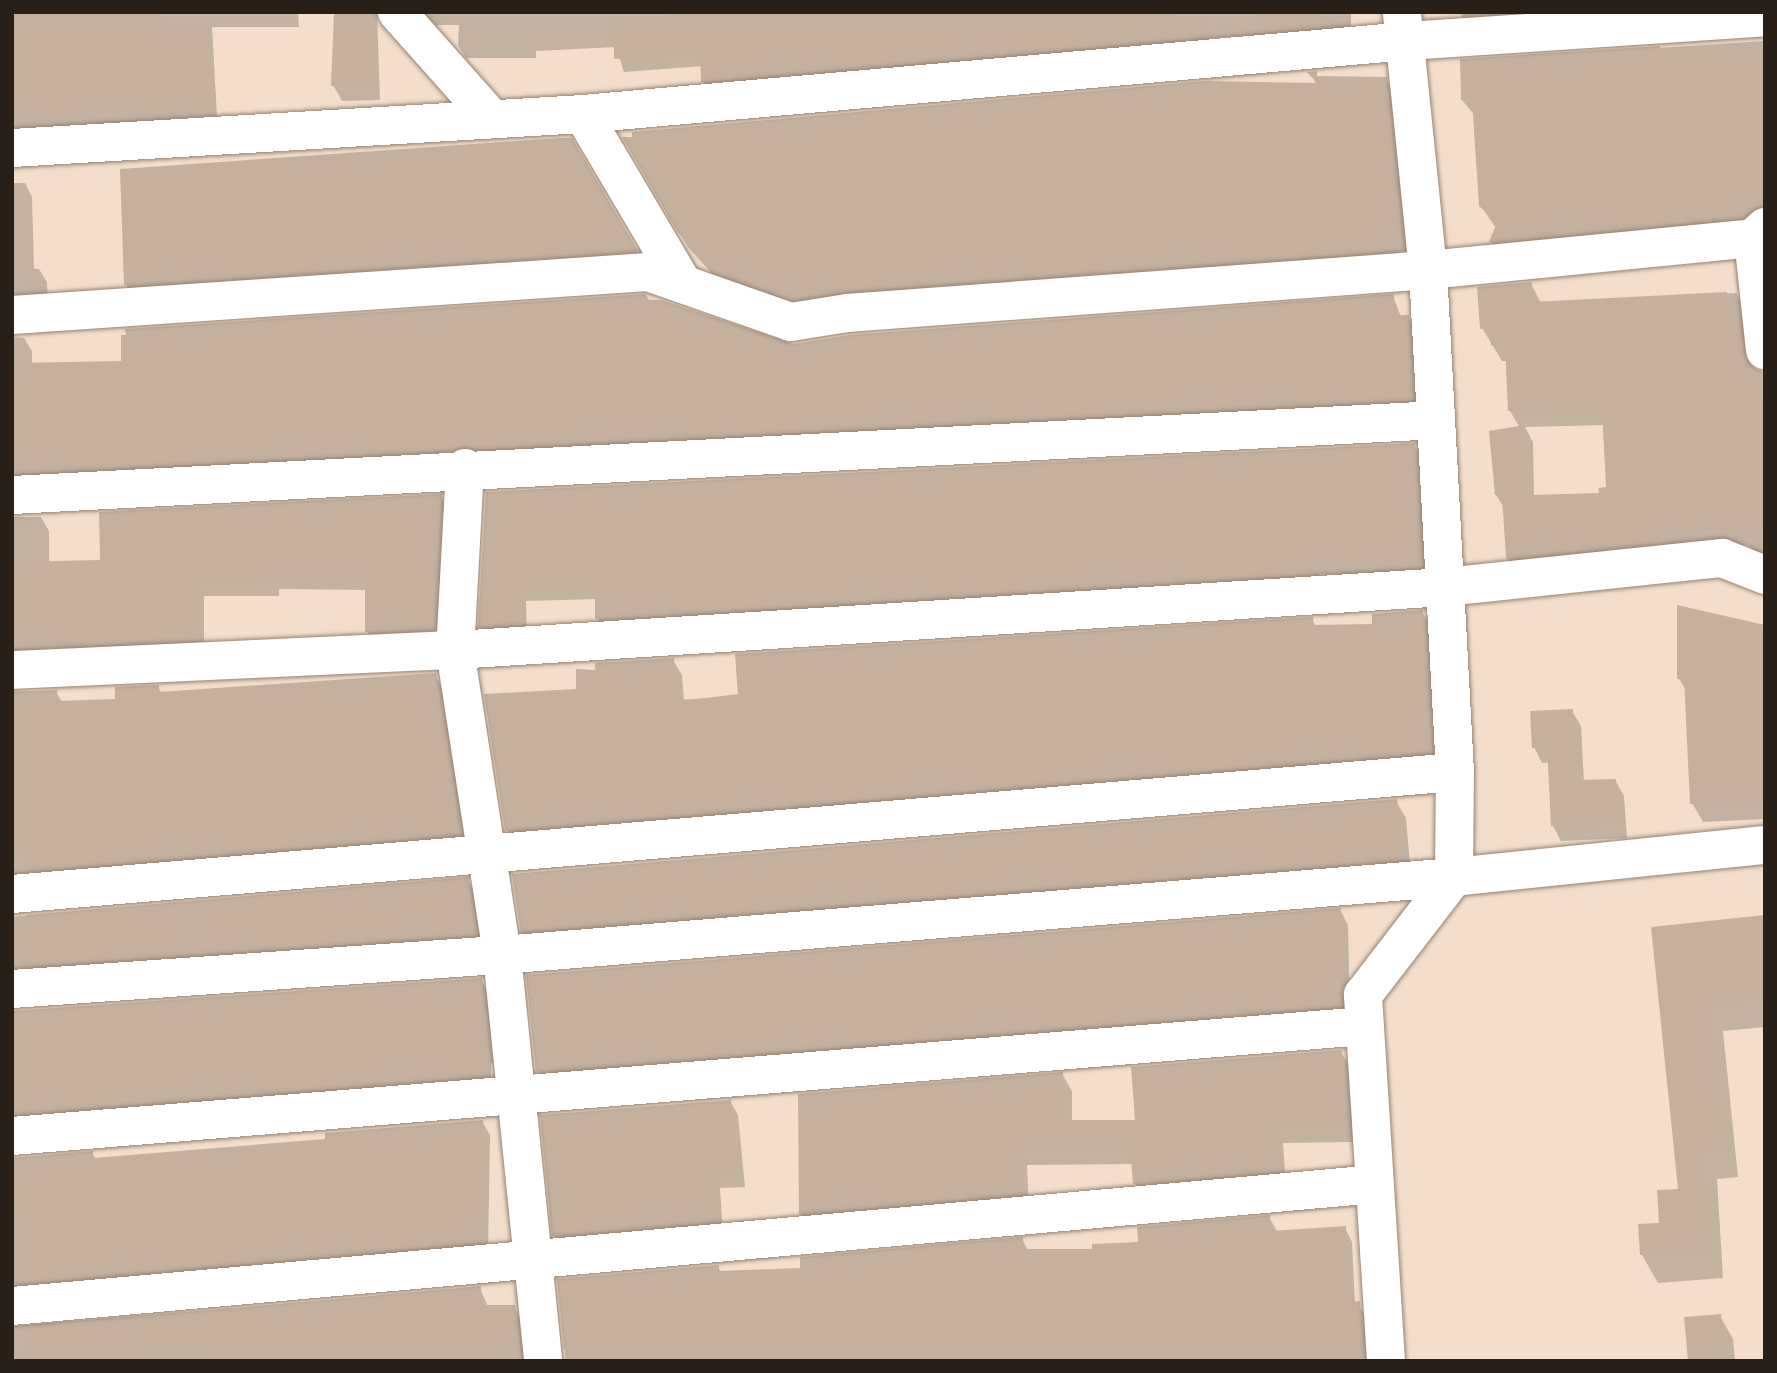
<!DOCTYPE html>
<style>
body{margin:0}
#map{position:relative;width:1777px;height:1373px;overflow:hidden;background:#f4decb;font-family:Commissioner,sans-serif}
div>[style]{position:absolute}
.shadow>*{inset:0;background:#0003}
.building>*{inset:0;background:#c5b09e}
.roads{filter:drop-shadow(0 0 2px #968271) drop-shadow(0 0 2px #968271)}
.minor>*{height:38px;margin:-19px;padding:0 19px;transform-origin:19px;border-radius:19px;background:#fff}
span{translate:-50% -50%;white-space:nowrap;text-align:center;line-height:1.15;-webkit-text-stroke:7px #f4decb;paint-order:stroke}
.frame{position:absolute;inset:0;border:14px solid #271f18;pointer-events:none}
</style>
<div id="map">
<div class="shadow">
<div style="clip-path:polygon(12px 12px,298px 12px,299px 27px,212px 27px,217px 116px,12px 132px)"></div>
<div style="clip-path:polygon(336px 12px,377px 12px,380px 100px,342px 101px,333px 85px)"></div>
<div style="clip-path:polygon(422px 12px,1351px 12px,1351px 30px,1209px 38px,1210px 50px,711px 94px,703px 81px,703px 66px,624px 72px,616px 47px,536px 51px,536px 58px,466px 58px,458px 45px,459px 25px,436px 25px)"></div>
<div style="clip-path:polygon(1460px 12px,1756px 12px,1469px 31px)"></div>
<div style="clip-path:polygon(1765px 41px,1765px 225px,1500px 258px,1491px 242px,1496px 228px,1480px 205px,1475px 116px,1462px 100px,1461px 61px)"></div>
<div style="clip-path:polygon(1310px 73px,1319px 78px,1386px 79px,1395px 95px,1410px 251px,1399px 251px,1400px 266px,803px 315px,723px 286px,688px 247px,625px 139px,1317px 85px)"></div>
<div style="clip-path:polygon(571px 140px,643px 262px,133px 297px,126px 285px,121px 170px)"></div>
<div style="clip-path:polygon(12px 183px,25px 183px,32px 197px,34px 269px,39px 269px,47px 282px,48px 304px,12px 309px)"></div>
<div style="clip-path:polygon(evenodd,1531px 284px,1541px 303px,1736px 293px,1745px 310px,1751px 367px,1765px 373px,1765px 561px,1748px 545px,1668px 547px,1517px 574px,1507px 558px,1505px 509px,1496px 495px,1520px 428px,1510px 411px,1507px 361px,1502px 361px,1482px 328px,1531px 284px,1604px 425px,1608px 489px,1601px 495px,1534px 497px,1533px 442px,1525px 427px,1604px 425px)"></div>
<div style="clip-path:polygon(1393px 296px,1401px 317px,1408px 317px,1415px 330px,1420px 412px,12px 489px,12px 337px,24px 338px,32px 351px,32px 364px,123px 363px,648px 302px,794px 345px)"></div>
<div style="clip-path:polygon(1414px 445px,1422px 458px,1428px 579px,1319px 574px,1319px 586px,605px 632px,597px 619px,597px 599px,526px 601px,527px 636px,487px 639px,480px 626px,487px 494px)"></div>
<div style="clip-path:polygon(441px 496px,448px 509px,441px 642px,375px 645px,367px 632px,367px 590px,279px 589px,279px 596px,204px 596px,204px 647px,12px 665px,12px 517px,41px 517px,49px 531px,49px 563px,102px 561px)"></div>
<div style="clip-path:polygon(1422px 612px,1431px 627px,1440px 767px,516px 845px,507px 830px,578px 691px,597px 672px,673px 660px,682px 675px,684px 701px,1312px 619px,1316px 627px,1374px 626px)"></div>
<div style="clip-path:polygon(1765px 638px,1765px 819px,1703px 822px,1692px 803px,1686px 690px,1679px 679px)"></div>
<div style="clip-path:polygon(435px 675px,443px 688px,468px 847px,12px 888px,12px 691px,56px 692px,62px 702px,117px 701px,158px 687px,162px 694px)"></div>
<div style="clip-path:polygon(1572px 711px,1581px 726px,1584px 782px,1615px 780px,1624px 796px,1627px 838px,1561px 841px,1553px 826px,1550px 762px,1542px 763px,1534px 747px)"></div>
<div style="clip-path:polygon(1396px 801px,1406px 818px,1411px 876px,532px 948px,522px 931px)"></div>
<div style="clip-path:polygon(467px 879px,475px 893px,483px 948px,12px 984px,12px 917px)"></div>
<div style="clip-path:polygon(1340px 910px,1348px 925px,1350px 1021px,546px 1086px,537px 1071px,528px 977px)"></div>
<div style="clip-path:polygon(1765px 917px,1765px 1027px,1723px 1031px,1738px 1177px,1717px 1179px,1723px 1278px,1658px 1283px,1642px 1255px,1680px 1190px,1653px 928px)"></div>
<div style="clip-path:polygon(481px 980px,489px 994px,496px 1063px,491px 1063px,491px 1089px,12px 1130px,12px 1012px)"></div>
<div style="clip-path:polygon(1341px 1052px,1350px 1068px,1353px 1142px,1283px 1143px,1285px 1173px,1144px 1200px,1135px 1183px,1133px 1164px,1027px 1165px,1029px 1210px,810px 1230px,800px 1213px,1062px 1074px,1072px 1091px,1072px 1122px,1137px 1122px)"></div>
<div style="clip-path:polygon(730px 1101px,738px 1115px,745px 1187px,720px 1188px,723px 1234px,562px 1249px,554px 1235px)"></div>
<div style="clip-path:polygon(482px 1121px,490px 1135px,488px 1255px,12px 1301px,12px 1159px,92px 1153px,96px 1159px,327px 1141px)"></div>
<div style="clip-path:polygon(1269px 1217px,1277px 1231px,1345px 1228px,1352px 1242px,1355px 1303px,1367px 1316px,1371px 1361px,566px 1361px,559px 1281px,718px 1267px,721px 1272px,802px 1270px,1022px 1239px,1028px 1250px,1094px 1250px)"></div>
<div style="clip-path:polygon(480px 1288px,488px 1307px,514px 1307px,522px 1321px,526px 1361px,12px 1361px,12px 1326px)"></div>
<div style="clip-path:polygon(1720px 1316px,1733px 1339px,1735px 1361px,1690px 1361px)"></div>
</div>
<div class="building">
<div style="clip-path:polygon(12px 12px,161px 12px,162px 32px,207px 29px,211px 104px,12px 117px)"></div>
<div style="clip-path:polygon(334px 12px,370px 12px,372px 85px,331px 86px)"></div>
<div style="clip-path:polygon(700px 12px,1128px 12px,1202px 18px,1203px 37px,701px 82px,700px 53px,614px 59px,614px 23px)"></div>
<div style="clip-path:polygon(1256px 12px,1317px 12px,1317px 27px,1272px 31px)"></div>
<div style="clip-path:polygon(1660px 46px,1660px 52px,1765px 55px,1765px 206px,1744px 217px,1489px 242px,1497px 222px,1479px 206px,1472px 100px,1461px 100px,1460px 59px)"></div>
<div style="clip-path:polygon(1317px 71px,1317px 76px,1387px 77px,1403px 236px,1392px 236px,1392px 251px,845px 291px,793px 300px,712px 271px,677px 231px,622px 137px,632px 137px,632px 132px,1204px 81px,1317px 83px,1307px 72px)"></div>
<div style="clip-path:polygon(560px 138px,572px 138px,638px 251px,124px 285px,120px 169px)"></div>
<div style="clip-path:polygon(1532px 282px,1531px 302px,1727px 292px,1728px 320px,1740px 320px,1743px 353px,1756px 370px,1765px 416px,1765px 528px,1660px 531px,1661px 542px,1506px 559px,1502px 496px,1599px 493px,1598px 488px,1606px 487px,1602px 409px,1508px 411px,1505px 345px,1491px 345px,1491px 327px,1480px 329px,1477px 287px)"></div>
<div style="clip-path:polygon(645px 294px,649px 300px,661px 300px,794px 344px,850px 335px,1394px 294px,1395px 315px,1409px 315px,1413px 399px,12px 473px,12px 363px,121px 361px,121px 335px,126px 335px,125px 329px)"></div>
<div style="clip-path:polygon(1525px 425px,1526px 493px,1495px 495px,1489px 431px)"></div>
<div style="clip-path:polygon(1415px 443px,1422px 567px,1373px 570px,1373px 562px,1313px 562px,1313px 574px,595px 619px,595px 587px,520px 589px,520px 624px,478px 627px,486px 492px)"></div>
<div style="clip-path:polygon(442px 494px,434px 629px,365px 632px,365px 577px,272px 576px,272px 583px,198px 583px,198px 634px,159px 634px,159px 641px,12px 648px,12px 562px,100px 560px,99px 512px)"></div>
<div style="clip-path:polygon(1677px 605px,1765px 625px,1765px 800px,1690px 804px,1684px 679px,1677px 679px)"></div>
<div style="clip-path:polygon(1423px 610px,1427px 727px,1431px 726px,1432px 752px,505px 830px,484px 694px,576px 689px,576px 669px,595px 670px,595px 663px,674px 658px,677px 700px,738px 696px,735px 654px,1313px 617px,1313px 625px,1372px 624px,1372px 614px)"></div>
<div style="clip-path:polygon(436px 673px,461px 834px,26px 871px,26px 856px,12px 856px,12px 692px,57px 690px,57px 701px,115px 699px,115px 687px,159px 685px,159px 692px)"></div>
<div style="clip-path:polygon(1573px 709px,1577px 780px,1616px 779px,1619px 823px,1551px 826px,1547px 747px,1532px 748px,1530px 711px)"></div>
<div style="clip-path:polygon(1397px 799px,1402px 859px,521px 932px,512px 874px)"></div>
<div style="clip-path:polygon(468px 877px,477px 935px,12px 967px,12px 925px,26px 925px,26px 915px)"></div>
<div style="clip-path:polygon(1341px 908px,1342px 1006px,536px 1071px,526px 975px)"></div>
<div style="clip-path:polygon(1765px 915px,1765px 998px,1708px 1003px,1723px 1150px,1702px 1152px,1708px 1251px,1640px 1255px,1638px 1224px,1659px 1223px,1657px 1190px,1678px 1189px,1651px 927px)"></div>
<div style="clip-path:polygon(482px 978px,490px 1050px,484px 1050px,484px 1076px,196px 1099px,92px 1099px,92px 1108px,12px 1114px,12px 1011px)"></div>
<div style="clip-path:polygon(1342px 1050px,1344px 1126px,1274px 1127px,1277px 1157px,1265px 1158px,1266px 1172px,1133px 1184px,1130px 1147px,1018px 1149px,1021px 1194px,799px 1214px,798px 1094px,1063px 1072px,1063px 1120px,1135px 1120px,1131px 1067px)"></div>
<div style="clip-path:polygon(731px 1100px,739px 1174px,713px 1174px,716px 1221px,552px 1236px,540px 1115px)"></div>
<div style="clip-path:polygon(483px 1120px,482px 1242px,23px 1283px,17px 1255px,12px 1158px,93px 1151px,93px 1158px,325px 1139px,325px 1133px)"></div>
<div style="clip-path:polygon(1270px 1215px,1271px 1231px,1346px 1226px,1349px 1302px,1360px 1301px,1364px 1361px,570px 1361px,570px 1349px,564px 1349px,557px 1279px,719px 1265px,719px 1271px,800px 1268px,800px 1257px,1023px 1237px,1023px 1249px,1092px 1249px,1092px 1244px,1138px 1242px,1137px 1227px)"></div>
<div style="clip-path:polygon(481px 1286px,481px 1305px,515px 1305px,520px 1352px,500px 1353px,500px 1361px,228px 1361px,227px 1354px,157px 1354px,143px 1361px,30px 1361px,27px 1327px)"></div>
<div style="clip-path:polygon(1721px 1314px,1725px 1361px,1688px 1361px,1684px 1317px)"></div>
</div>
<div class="roads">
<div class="minor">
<div style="left:397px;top:12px;width:143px;rotate:48.4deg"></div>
<div style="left:583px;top:114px;width:197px;rotate:59.5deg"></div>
<div style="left:12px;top:148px;width:572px;rotate:-3.41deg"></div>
<div style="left:583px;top:114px;width:827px;rotate:-5.06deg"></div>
<div style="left:1407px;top:41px;width:359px;rotate:-3.8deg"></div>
<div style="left:1753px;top:238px;width:113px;rotate:83.9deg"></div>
<div style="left:12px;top:315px;width:637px;rotate:-3.87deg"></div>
<div style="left:648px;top:272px;width:151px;rotate:19.3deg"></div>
<div style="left:791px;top:322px;width:57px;rotate:-9.1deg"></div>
<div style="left:847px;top:313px;width:583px;rotate:-4.23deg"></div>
<div style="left:1428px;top:270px;width:327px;rotate:-5.6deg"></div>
<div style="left:1753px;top:238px;width:16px;rotate:-43deg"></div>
<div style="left:465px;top:468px;width:182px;rotate:93.1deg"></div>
<div style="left:455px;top:650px;width:309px;rotate:81.2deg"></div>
<div style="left:502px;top:955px;width:408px;rotate:84.2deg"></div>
<div style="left:12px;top:495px;width:1426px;rotate:-3.01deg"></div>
<div style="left:12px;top:670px;width:443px;rotate:-2.6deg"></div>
<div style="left:455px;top:650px;width:992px;rotate:-3.64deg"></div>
<div style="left:1445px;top:587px;width:279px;rotate:-6deg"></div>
<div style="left:1722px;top:558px;width:46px;rotate:21.6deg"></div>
<div style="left:12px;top:894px;width:1448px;rotate:-4.83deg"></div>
<div style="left:12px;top:989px;width:491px;rotate:-4deg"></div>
<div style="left:502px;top:955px;width:955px;rotate:-4.68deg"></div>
<div style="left:1454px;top:877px;width:313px;rotate:-5.9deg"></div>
<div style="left:12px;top:1136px;width:1357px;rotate:-4.65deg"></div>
<div style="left:12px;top:1306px;width:1368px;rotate:-5.11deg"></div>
<div style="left:1386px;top:1361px;width:367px;rotate:-93.6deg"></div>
<div style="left:1363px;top:995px;width:149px;rotate:-52.4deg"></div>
<div style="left:1454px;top:877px;width:105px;rotate:-89.5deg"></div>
<div style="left:1455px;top:772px;width:503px;rotate:-93.08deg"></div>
<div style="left:1428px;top:270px;width:259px;rotate:-95.8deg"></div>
</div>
</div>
<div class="frame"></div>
</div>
